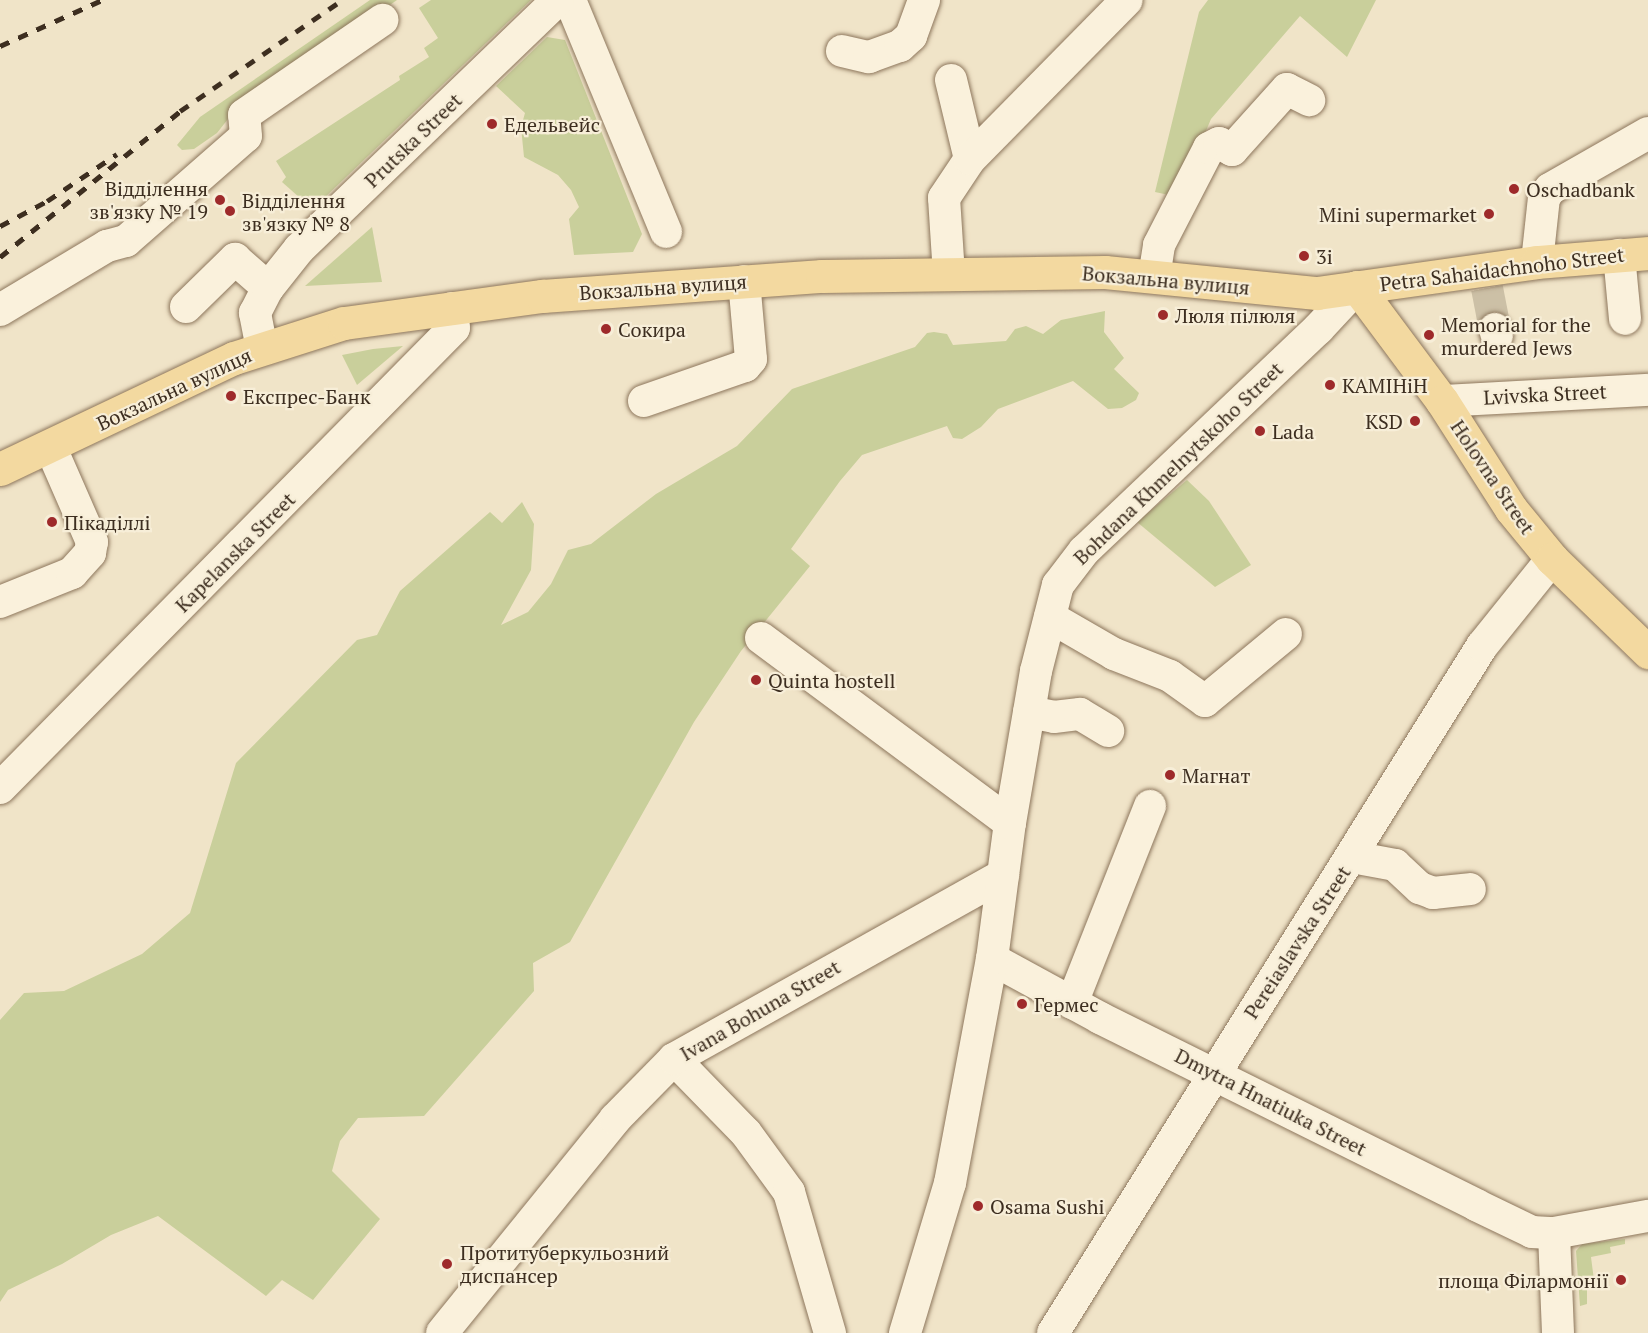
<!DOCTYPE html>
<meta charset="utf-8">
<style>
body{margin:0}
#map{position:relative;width:1648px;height:1333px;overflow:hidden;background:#f0e4c8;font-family:"PT Serif",serif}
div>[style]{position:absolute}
.green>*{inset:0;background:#c9cf9b}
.minor-tunnel>*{height:32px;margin-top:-16px;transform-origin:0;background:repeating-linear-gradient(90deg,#ccc0a6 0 32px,transparent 0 48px)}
.roads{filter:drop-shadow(0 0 2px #8d765c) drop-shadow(0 0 2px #8d765c)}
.minor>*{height:32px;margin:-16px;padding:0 16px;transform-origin:16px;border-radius:16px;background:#faf1dc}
.major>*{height:33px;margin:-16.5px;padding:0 16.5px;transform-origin:16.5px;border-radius:16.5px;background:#f3d9a0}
.rail>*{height:4.5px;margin-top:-2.25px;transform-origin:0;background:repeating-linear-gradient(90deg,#3d2e20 0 10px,transparent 0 20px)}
.dots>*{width:16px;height:16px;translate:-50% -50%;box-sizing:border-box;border:3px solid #f7eed8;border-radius:50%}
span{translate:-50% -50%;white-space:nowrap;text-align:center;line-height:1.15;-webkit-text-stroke:4.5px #f7eed8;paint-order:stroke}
.poi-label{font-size:20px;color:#3d2e20}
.left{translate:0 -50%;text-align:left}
.right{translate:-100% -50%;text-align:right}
.street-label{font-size:20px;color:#3d2e20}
</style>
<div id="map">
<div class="green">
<div style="clip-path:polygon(370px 0,397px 0,228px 119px,217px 133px,194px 149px,182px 150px,177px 145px,200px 117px)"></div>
<div style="clip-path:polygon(431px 0,531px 0,320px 202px,300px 198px,282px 182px,286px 177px,276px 161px,400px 80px,399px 76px,429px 57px,424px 48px,438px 38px,419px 8px)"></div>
<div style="clip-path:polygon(1208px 0,1376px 0,1347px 57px,1300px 16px,1211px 119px,1178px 197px,1155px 192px,1199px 12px)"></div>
<div style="clip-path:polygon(547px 37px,565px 40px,642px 234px,633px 252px,574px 255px,569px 219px,579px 207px,571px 190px,558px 175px,524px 157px,521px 127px,525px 113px,496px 86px)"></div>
<div style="clip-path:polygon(372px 227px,382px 282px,305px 286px)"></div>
<div style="clip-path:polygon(1105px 311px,1104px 332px,1124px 358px,1114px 369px,1139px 393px,1136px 400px,1122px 408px,1108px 409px,1073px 381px,998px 409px,981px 427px,962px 439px,953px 438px,947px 426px,862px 455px,840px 481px,791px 549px,810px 566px,741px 651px,694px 722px,570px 942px,533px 963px,534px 991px,424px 1116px,358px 1118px,340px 1141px,332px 1171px,380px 1219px,313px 1300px,282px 1280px,266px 1296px,158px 1216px,111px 1235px,62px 1264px,8px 1290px,0 1302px,0 1020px,24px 993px,64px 991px,142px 954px,190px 913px,236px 763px,357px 640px,377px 635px,400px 591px,490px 512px,502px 523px,522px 502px,534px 524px,531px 570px,501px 625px,528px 612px,551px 584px,568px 550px,591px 544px,656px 494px,737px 446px,792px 389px,915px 347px,927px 333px,934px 332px,947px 334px,953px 345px,1006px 341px,1015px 329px,1026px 326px,1043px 334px,1061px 320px)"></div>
<div style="clip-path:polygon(403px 346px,357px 385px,342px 355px,373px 349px)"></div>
<div style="clip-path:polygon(1187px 480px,1209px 501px,1251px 565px,1215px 587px,1137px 522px)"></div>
<div style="clip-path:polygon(1625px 1239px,1625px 1244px,1610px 1247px,1611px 1253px,1591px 1257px,1595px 1288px,1587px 1288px,1587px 1304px,1580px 1306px,1576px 1251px,1582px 1244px)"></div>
</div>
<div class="minor-tunnel">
<div style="left:1487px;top:288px;width:42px;rotate:79deg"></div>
</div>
<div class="roads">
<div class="minor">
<div style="left:570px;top:0;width:251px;rotate:67.5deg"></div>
<div style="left:842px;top:51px;width:28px;rotate:13deg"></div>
<div style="left:869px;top:57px;width:33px;rotate:-20deg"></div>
<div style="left:900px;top:46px;width:15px;rotate:-42deg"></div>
<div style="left:911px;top:36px;width:38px;rotate:-70deg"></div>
<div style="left:951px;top:80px;width:81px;rotate:76.5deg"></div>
<div style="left:1619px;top:255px;width:64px;rotate:84.6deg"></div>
<div style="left:1537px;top:262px;width:64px;rotate:-83.8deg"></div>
<div style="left:1544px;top:198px;width:11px;rotate:-56deg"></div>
<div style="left:1550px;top:189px;width:113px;rotate:-29.7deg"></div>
<div style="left:949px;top:275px;width:77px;rotate:-93.7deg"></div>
<div style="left:944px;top:198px;width:47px;rotate:-56.3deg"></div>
<div style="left:970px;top:159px;width:223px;rotate:-45.4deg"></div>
<div style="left:1154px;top:277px;width:32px;rotate:-81deg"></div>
<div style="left:1159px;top:245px;width:109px;rotate:-62.7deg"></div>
<div style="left:1209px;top:148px;width:11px;rotate:-27deg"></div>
<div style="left:1219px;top:143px;width:15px;rotate:28deg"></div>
<div style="left:1232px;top:150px;width:82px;rotate:-48deg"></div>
<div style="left:1287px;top:89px;width:25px;rotate:27deg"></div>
<div style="left:186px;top:307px;width:69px;rotate:-44.4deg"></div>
<div style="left:235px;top:259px;width:44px;rotate:41.3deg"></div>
<div style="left:0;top:310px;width:125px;rotate:-30.9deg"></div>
<div style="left:107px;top:246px;width:20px;rotate:-15deg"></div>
<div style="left:126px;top:241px;width:159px;rotate:-41.2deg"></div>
<div style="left:246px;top:136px;width:21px;rotate:-95deg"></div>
<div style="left:244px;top:115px;width:168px;rotate:-34.5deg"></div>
<div style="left:1495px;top:329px;width:7px;rotate:74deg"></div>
<div style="left:262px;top:349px;width:37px;rotate:-101deg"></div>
<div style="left:255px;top:313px;width:28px;rotate:-63deg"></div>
<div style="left:268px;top:288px;width:50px;rotate:-51.5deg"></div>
<div style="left:299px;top:249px;width:359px;rotate:-43.9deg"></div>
<div style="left:644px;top:401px;width:107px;rotate:-19.1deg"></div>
<div style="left:745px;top:366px;width:9px;rotate:-49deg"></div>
<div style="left:751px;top:359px;width:78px;rotate:-95.1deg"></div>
<div style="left:1442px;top:401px;width:206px;rotate:-3.1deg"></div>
<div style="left:0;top:602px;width:78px;rotate:-21.9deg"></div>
<div style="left:72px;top:573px;width:27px;rotate:-48deg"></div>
<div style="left:90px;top:553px;width:11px;rotate:-80deg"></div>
<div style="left:92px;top:542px;width:103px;rotate:-113.6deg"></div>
<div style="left:1050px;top:617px;width:74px;rotate:30deg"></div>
<div style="left:1114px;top:654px;width:60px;rotate:21.4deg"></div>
<div style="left:1170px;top:676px;width:43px;rotate:35.5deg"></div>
<div style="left:1205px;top:701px;width:105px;rotate:-39.6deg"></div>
<div style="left:761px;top:638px;width:310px;rotate:36.6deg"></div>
<div style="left:1029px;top:712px;width:25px;rotate:11deg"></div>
<div style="left:1054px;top:717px;width:26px;rotate:-7deg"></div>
<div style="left:1080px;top:714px;width:33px;rotate:31deg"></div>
<div style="left:0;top:788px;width:646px;rotate:-45.38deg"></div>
<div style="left:454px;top:328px;width:20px;rotate:-96deg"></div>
<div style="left:1352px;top:857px;width:44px;rotate:10.5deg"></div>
<div style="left:1395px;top:865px;width:34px;rotate:43deg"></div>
<div style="left:1420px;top:888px;width:14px;rotate:21deg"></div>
<div style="left:1433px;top:893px;width:37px;rotate:-6deg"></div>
<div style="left:992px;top:959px;width:123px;rotate:28.6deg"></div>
<div style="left:1100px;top:1018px;width:420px;rotate:26.4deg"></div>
<div style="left:1476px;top:1205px;width:62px;rotate:25.7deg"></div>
<div style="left:1532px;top:1232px;width:22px;rotate:3deg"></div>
<div style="left:1072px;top:1003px;width:212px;rotate:-68.4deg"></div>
<div style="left:674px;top:1059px;width:103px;rotate:45.8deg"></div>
<div style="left:746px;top:1133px;width:73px;rotate:53.9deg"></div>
<div style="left:789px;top:1192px;width:147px;rotate:73.8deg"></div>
<div style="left:442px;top:1333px;width:275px;rotate:-51deg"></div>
<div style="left:615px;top:1119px;width:84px;rotate:-45.5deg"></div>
<div style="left:674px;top:1059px;width:377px;rotate:-29.2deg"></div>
<div style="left:905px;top:1333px;width:157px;rotate:-73.3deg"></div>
<div style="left:950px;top:1183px;width:228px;rotate:-79.4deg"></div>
<div style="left:992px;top:959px;width:137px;rotate:-82.5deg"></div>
<div style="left:1010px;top:823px;width:154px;rotate:-80.3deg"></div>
<div style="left:1036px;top:671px;width:89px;rotate:-75.7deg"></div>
<div style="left:1058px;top:585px;width:43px;rotate:-52.6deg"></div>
<div style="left:1084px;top:551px;width:323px;rotate:-43.5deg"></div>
<div style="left:1318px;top:329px;width:57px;rotate:-47.1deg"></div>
<div style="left:1053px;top:1333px;width:810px;rotate:-58.02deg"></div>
<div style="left:1482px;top:646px;width:112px;rotate:-51.2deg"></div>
<div style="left:1558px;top:1333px;width:100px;rotate:-92.3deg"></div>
<div style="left:1554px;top:1233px;width:96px;rotate:-10.3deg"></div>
</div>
<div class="major">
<div style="left:1357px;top:287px;width:142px;rotate:53.3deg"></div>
<div style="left:1442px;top:401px;width:128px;rotate:57.4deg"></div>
<div style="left:1511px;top:509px;width:65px;rotate:50.6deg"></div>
<div style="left:1552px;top:559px;width:134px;rotate:44.1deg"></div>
<div style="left:0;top:469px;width:259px;rotate:-25.4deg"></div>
<div style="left:234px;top:358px;width:115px;rotate:-17.7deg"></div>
<div style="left:344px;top:323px;width:200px;rotate:-7.8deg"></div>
<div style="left:542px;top:296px;width:281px;rotate:-4.1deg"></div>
<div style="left:822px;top:276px;width:283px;rotate:-0.8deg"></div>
<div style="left:1105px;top:272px;width:213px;rotate:5.7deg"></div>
<div style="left:1317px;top:293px;width:222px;rotate:-8deg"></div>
<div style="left:1537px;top:262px;width:111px;rotate:-4.6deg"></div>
</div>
</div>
<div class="rail">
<div style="left:0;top:46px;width:112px;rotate:-24.3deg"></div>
<div style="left:0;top:226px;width:53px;rotate:-28deg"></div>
<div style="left:47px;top:201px;width:84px;rotate:-33.9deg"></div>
<div style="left:0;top:257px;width:232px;rotate:-39deg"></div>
<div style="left:180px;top:111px;width:196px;rotate:-34.4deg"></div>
</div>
<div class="dots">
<div style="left:492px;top:124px;background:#9e2a2b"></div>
<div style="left:1514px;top:189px;background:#9e2a2b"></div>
<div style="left:220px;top:200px;background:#9e2a2b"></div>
<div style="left:230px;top:211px;background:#9e2a2b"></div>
<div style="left:1489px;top:214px;background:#9e2a2b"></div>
<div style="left:1304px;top:256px;background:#9e2a2b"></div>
<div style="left:1163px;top:315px;background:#9e2a2b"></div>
<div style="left:606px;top:329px;background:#9e2a2b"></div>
<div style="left:1429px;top:335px;background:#9e2a2b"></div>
<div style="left:1330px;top:385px;background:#9e2a2b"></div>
<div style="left:231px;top:396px;background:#9e2a2b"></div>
<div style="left:1415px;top:421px;background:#9e2a2b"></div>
<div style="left:1260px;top:431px;background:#9e2a2b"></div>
<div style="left:52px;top:522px;background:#9e2a2b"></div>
<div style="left:756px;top:680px;background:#9e2a2b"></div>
<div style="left:1170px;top:775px;background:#9e2a2b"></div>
<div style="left:1022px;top:1004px;background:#9e2a2b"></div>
<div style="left:978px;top:1206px;background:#9e2a2b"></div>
<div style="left:447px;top:1264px;background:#9e2a2b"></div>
<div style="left:1621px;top:1280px;background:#9e2a2b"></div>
</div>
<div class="poi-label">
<span class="left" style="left:504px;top:124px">Едельвейс</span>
<span class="right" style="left:208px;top:200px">Відділення<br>зв'язку № 19</span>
<span class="left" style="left:1526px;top:189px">Oschadbank</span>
<span class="left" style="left:242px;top:212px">Відділення<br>зв'язку № 8</span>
<span class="right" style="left:1477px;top:214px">Mini supermarket</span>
<span class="left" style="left:1316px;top:256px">3i</span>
<span class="left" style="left:1175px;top:315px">Люля пілюля</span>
<span class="left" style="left:1441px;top:336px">Memorial for the<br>murdered Jews</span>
<span class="left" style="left:618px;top:329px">Сокира</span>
<span class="left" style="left:1342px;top:385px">КАМІНіН</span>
<span class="left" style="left:243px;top:396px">Eкспрес-Банк</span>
<span class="right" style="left:1403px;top:421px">KSD</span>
<span class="left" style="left:1272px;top:431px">Lada</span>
<span class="left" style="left:64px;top:522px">Пікаділлі</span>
<span class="left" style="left:768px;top:680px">Quinta hostell</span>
<span class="left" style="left:1182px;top:775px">Магнат</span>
<span class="left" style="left:1034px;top:1004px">Гермес</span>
<span class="left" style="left:990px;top:1206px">Osama Sushi</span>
<span class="left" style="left:460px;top:1264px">Протитуберкульозний<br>диспансер</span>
<span class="right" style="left:1609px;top:1280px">площа Філармонії</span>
</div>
<div class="street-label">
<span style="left:413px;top:140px;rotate:-44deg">Prutska Street</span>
<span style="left:1502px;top:269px;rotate:-7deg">Petra Sahaidachnoho Street</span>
<span style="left:1166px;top:280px;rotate:5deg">Вокзальна вулиця</span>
<span style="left:663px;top:287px;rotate:-4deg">Вокзальна вулиця</span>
<span style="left:174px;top:389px;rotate:-25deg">Вокзальна вулиця</span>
<span style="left:1545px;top:394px;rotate:-3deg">Lvivska Street</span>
<span style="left:1178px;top:463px;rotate:-44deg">Bohdana Khmelnytskoho Street</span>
<span style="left:1493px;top:477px;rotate:56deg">Holovna Street</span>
<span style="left:235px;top:552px;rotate:-45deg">Kapelanska Street</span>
<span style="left:1297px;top:942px;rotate:-57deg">Pereiaslavska Street</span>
<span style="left:760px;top:1010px;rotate:-30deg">Ivana Bohuna Street</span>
<span style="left:1271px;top:1102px;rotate:27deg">Dmytra Hnatiuka Street</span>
</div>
</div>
